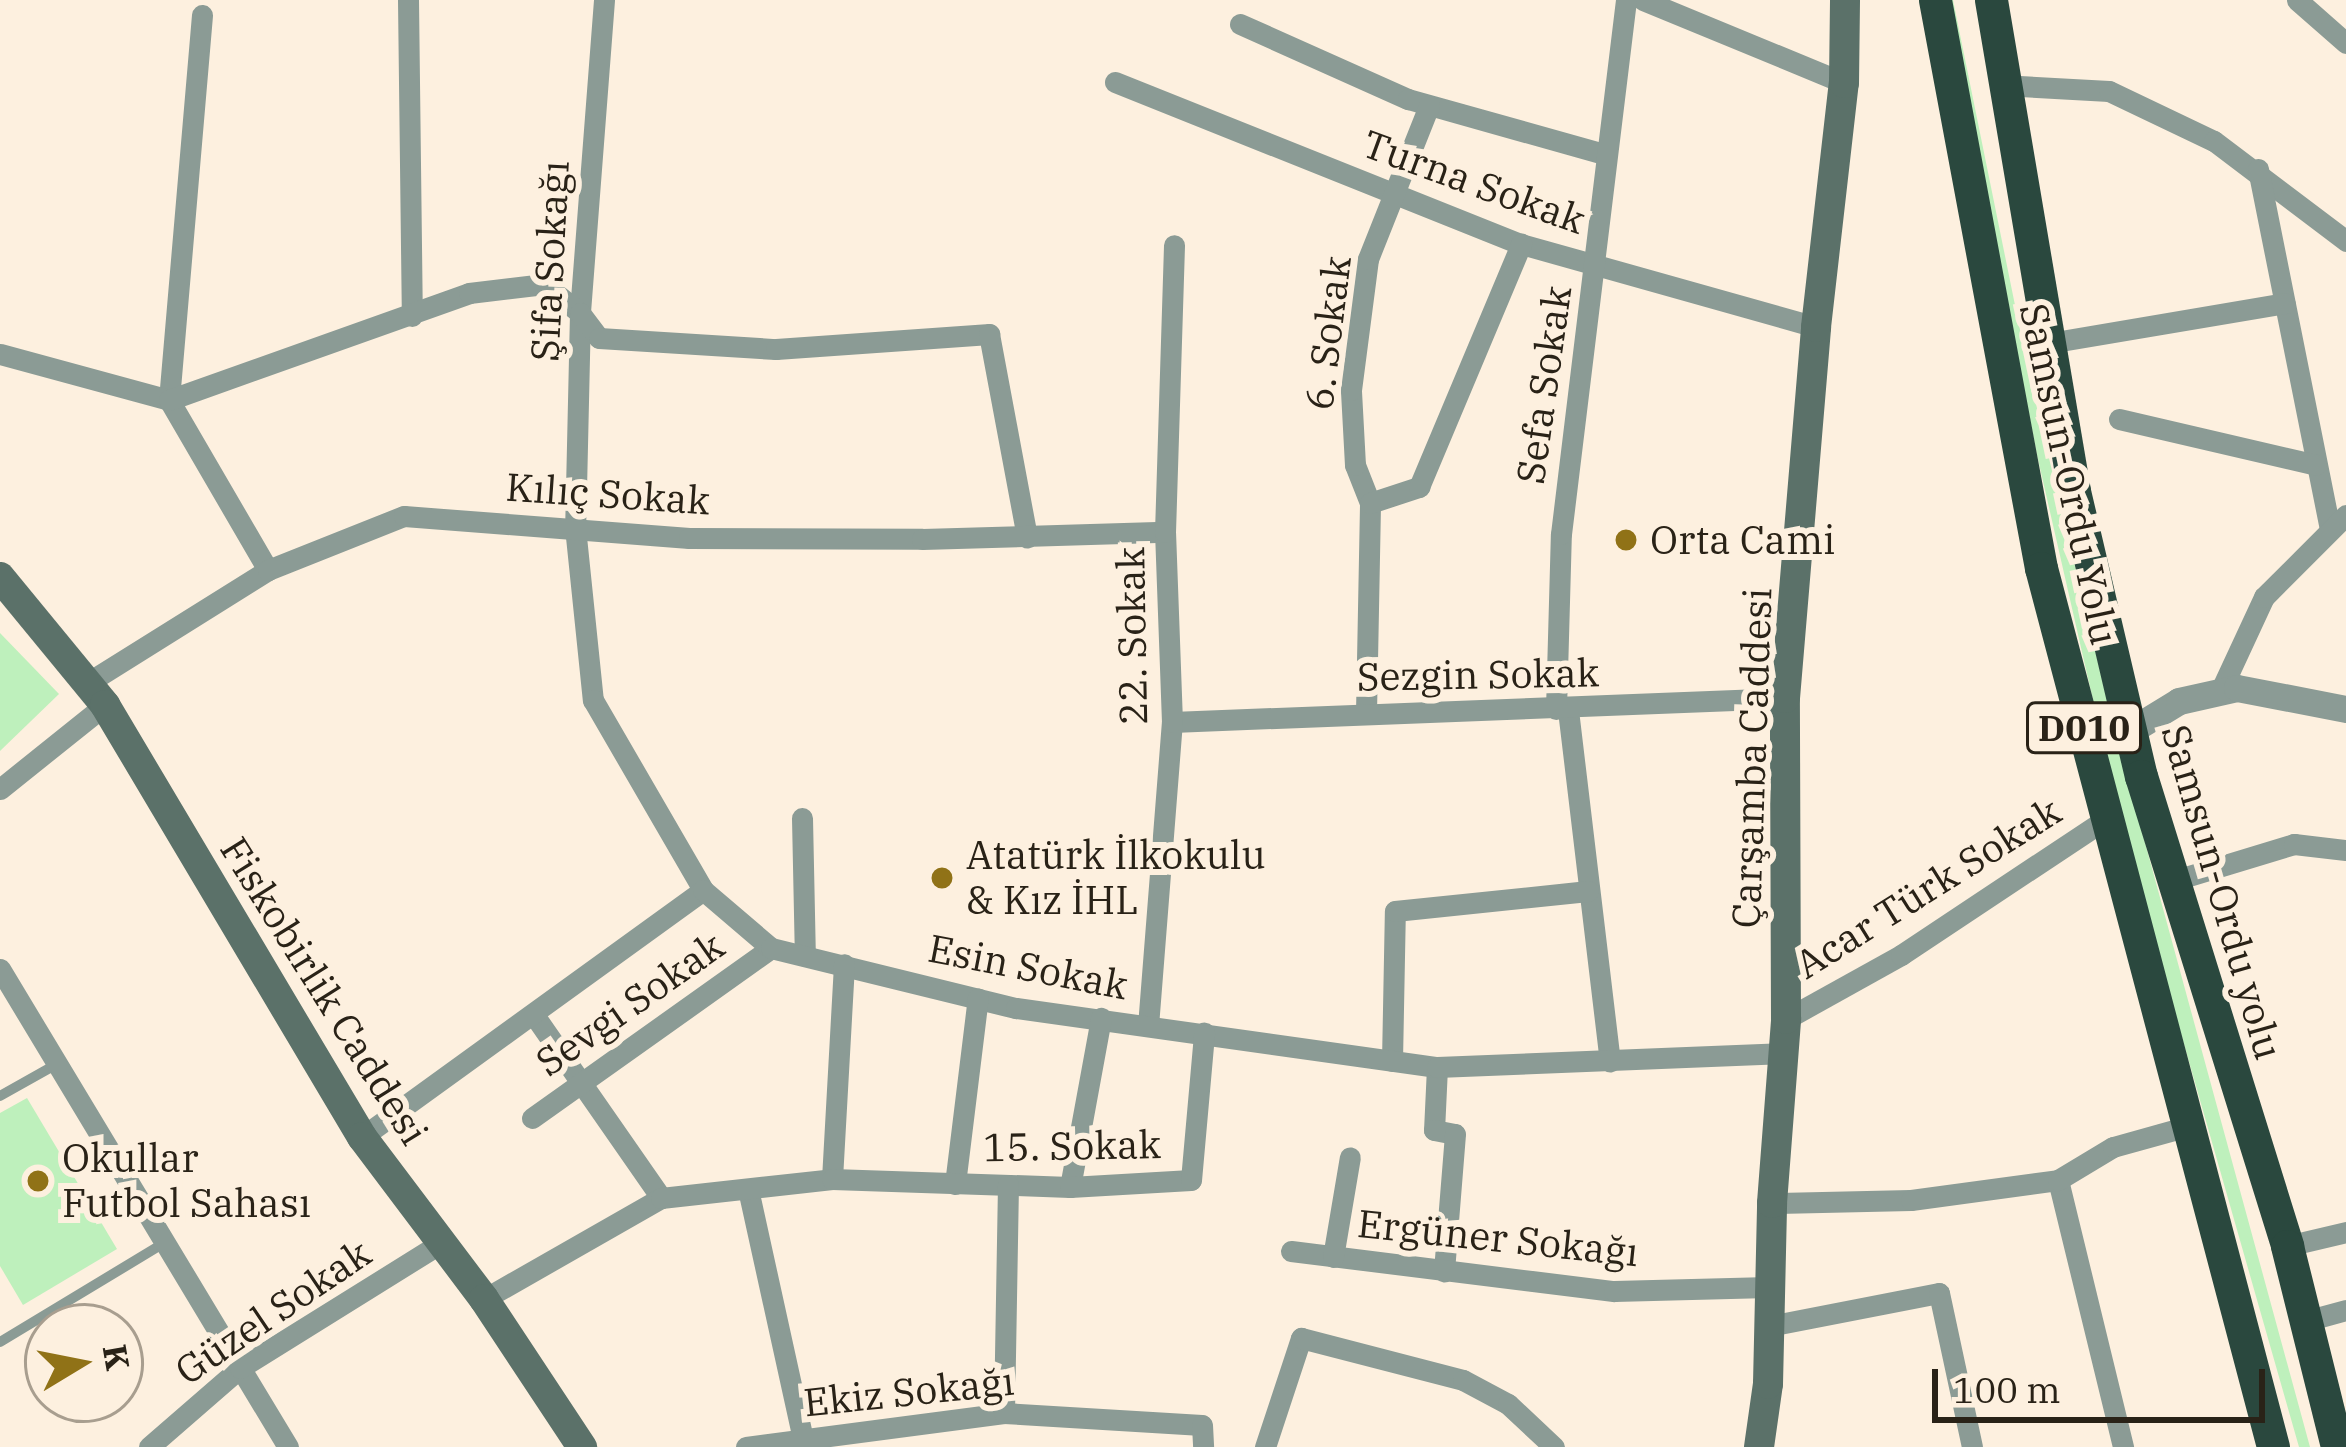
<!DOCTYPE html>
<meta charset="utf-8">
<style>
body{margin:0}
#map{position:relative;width:2346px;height:1447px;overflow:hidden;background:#fdf0df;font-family:"IBM Plex Serif",serif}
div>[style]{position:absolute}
.green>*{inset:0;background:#bef0bc}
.service>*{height:10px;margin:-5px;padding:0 5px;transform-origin:5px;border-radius:5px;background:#8b9b95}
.minor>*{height:21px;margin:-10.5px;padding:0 10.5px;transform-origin:10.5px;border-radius:10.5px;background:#8b9b95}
.tertiary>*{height:27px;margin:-13.5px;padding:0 13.5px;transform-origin:13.5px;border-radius:13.5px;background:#8b9b95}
.secondary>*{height:30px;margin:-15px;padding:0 15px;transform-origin:15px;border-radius:15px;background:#5b7169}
.trunk>*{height:33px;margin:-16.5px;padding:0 16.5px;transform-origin:16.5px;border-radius:16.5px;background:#2a483e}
.dots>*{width:33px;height:33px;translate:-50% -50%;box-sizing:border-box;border:6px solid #fdf0df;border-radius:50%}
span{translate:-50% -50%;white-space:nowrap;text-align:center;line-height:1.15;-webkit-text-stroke:12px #fdf0df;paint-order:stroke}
.shield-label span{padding:3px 9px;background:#fdf0df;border:3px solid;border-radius:9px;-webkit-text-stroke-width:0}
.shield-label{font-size:36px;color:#292217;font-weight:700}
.street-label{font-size:39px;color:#292217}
.poi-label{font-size:39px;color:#292217}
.left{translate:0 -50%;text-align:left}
.north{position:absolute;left:24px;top:1303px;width:120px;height:120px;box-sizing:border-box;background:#fdf0df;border:3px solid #a89e8f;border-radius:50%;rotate:80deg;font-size:33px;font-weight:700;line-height:48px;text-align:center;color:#292217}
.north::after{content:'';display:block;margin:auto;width:42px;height:54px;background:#907217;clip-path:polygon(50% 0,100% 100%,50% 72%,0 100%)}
.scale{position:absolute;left:1932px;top:1369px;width:333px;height:54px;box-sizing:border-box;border:6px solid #292217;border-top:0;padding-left:15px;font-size:36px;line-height:42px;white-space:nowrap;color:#292217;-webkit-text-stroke:9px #fdf0df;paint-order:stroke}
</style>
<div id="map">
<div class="green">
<div style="clip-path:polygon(1948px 0,1953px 0,2030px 379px,2114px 729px,2310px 1447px,2299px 1447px,2122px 827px,2037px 455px)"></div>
<div style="clip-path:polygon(0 633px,59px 694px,0 751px)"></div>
<div style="clip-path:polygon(27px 1098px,117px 1249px,23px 1305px,0 1266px,0 1113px)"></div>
</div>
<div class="service">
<div style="left:0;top:1096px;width:65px;rotate:-29.3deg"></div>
<div style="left:0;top:1342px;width:192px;rotate:-31.1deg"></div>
</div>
<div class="minor">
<div style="left:408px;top:0;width:316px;rotate:89.3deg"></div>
<div style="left:604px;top:0;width:314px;rotate:94.4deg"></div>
<div style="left:580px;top:313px;width:214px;rotate:91.3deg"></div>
<div style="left:575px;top:527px;width:174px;rotate:84.1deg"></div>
<div style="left:593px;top:700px;width:220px;rotate:59.9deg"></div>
<div style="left:1643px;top:0;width:217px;rotate:22.4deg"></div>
<div style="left:2297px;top:0;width:65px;rotate:41.3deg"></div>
<div style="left:202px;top:15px;width:386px;rotate:94.9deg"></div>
<div style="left:169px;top:400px;width:197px;rotate:59.8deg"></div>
<div style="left:1240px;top:24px;width:184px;rotate:24.1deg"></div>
<div style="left:1408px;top:99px;width:204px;rotate:15.7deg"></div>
<div style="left:1115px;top:82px;width:437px;rotate:21.8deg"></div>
<div style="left:1521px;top:244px;width:306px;rotate:15.7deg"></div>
<div style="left:2001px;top:85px;width:108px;rotate:3.2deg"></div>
<div style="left:2109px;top:91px;width:116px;rotate:25.5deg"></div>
<div style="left:2214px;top:141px;width:166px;rotate:37.1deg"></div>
<div style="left:2258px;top:169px;width:366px;rotate:78.7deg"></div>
<div style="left:2049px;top:343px;width:239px;rotate:-9.6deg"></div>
<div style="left:0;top:354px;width:175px;rotate:15.2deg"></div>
<div style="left:169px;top:400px;width:319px;rotate:-19.6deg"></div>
<div style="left:469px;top:293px;width:76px;rotate:-6.8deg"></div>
<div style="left:544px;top:284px;width:46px;rotate:38.9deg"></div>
<div style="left:580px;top:313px;width:31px;rotate:53deg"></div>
<div style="left:599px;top:338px;width:177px;rotate:3.6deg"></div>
<div style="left:776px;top:349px;width:214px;rotate:-4deg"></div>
<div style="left:989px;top:334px;width:207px;rotate:79.4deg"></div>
<div style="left:2119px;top:419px;width:202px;rotate:13.1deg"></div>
<div style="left:1370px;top:503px;width:41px;rotate:-111.5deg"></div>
<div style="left:1355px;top:465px;width:75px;rotate:-93.1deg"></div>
<div style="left:1351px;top:390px;width:132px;rotate:-82.6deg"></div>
<div style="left:1368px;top:259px;width:165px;rotate:-68.3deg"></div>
<div style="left:89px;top:682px;width:211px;rotate:-32deg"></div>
<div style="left:268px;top:570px;width:146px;rotate:-21.7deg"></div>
<div style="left:404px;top:516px;width:286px;rotate:4.4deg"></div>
<div style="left:689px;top:538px;width:233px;rotate:0.2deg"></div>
<div style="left:922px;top:539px;width:243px;rotate:-1.7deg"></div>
<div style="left:2219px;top:694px;width:107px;rotate:-65.1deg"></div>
<div style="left:2264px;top:597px;width:116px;rotate:-45deg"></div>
<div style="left:1556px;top:709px;width:175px;rotate:-88.4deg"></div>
<div style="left:1561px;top:534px;width:538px;rotate:-83.06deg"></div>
<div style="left:1568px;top:710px;width:354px;rotate:83.2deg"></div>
<div style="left:1366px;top:713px;width:210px;rotate:-88.9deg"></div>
<div style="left:1370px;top:503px;width:52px;rotate:-18.1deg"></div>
<div style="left:1419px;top:487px;width:264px;rotate:-67.2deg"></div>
<div style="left:1172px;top:722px;width:613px;rotate:-2.24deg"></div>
<div style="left:0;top:789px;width:134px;rotate:-38.7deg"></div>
<div style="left:802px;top:818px;width:138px;rotate:88.8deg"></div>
<div style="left:2169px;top:882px;width:131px;rotate:-16.9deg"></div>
<div style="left:2294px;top:844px;width:52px;rotate:6.6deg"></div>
<div style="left:0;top:969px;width:558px;rotate:58.93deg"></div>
<div style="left:534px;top:1015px;width:223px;rotate:55.2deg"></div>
<div style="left:1786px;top:1019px;width:132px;rotate:-29.1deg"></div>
<div style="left:1901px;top:955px;width:250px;rotate:-33.6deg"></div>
<div style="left:1148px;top:1026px;width:305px;rotate:-85.5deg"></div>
<div style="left:1172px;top:722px;width:190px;rotate:-92.1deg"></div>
<div style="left:1165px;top:532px;width:287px;rotate:-88.2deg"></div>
<div style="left:1392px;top:1061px;width:150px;rotate:-88.9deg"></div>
<div style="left:1395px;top:911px;width:194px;rotate:-5.9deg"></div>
<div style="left:1437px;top:1067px;width:63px;rotate:92.7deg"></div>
<div style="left:1434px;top:1130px;width:21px;rotate:11deg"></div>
<div style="left:1455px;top:1134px;width:138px;rotate:94.6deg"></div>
<div style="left:532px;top:1118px;width:293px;rotate:-35.4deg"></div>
<div style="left:362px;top:1137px;width:421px;rotate:-35.9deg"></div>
<div style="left:703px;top:890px;width:89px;rotate:40.5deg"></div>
<div style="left:771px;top:948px;width:252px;rotate:13.8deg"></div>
<div style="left:1016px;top:1008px;width:425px;rotate:8deg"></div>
<div style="left:1437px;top:1067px;width:346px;rotate:-2.3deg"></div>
<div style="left:832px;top:1179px;width:215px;rotate:-86.8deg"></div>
<div style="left:2058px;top:1180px;width:275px;rotate:76.3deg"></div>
<div style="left:955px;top:1184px;width:187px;rotate:-83deg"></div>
<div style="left:1070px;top:1187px;width:172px;rotate:-79.6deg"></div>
<div style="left:748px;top:1189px;width:256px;rotate:77.6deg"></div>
<div style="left:1772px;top:1203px;width:139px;rotate:-1.2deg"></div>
<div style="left:1911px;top:1200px;width:148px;rotate:-7.7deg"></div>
<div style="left:2058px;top:1180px;width:64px;rotate:-31deg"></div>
<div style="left:2113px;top:1147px;width:75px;rotate:-15.5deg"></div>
<div style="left:2287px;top:1246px;width:61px;rotate:-13.3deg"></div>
<div style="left:1291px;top:1251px;width:325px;rotate:7.1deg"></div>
<div style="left:1614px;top:1291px;width:155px;rotate:-1.5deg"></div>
<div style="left:1333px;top:1257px;width:101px;rotate:-80.4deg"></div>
<div style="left:484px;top:1299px;width:204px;rotate:-29.7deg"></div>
<div style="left:661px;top:1198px;width:172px;rotate:-6.3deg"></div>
<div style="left:832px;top:1179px;width:238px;rotate:1.9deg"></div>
<div style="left:1070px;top:1187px;width:121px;rotate:-3.3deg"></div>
<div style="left:1191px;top:1180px;width:148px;rotate:-84.9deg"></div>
<div style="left:2302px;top:1322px;width:46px;rotate:-15.3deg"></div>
<div style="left:1769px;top:1326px;width:173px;rotate:-11deg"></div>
<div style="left:1939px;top:1293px;width:157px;rotate:77.9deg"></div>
<div style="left:1004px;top:1413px;width:228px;rotate:-89deg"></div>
<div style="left:149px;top:1447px;width:121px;rotate:-41deg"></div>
<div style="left:240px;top:1368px;width:237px;rotate:-31.9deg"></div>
<div style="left:746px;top:1447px;width:260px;rotate:-7.5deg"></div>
<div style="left:1004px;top:1413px;width:198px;rotate:3.5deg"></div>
<div style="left:1202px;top:1425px;width:22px;rotate:87deg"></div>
<div style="left:1265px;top:1447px;width:115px;rotate:-71.7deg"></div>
<div style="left:1301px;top:1338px;width:167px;rotate:14.5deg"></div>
<div style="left:1463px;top:1380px;width:51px;rotate:28.1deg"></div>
<div style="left:1508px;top:1404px;width:63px;rotate:43.1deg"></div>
</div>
<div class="tertiary">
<div style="left:2130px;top:731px;width:57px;rotate:-31.5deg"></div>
<div style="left:2179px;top:701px;width:59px;rotate:-12.6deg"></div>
<div style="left:2237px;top:688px;width:111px;rotate:10.9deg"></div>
</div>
<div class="secondary">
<div style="left:0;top:577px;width:166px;rotate:50.6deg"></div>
<div style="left:105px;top:705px;width:503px;rotate:59.25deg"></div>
<div style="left:362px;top:1137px;width:203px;rotate:53deg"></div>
<div style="left:484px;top:1299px;width:178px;rotate:56.5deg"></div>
<div style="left:1759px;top:1447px;width:64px;rotate:-81.9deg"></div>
<div style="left:1768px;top:1384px;width:181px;rotate:-88.7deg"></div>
<div style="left:1772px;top:1203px;width:185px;rotate:-85.6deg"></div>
<div style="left:1786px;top:1019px;width:321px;rotate:-90.2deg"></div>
<div style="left:1785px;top:698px;width:372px;rotate:-85.2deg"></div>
<div style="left:1816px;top:327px;width:246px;rotate:-83.5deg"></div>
<div style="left:1844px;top:83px;width:83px;rotate:-89.3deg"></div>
</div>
<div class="trunk">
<div style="left:1935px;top:0;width:578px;rotate:79.43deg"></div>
<div style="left:2041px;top:568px;width:909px;rotate:75.21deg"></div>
<div style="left:1991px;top:0;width:498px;rotate:80.4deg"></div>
<div style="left:2074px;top:491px;width:293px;rotate:76.8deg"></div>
<div style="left:2141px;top:776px;width:492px;rotate:72.7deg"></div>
<div style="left:2287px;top:1246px;width:207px;rotate:76deg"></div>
</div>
<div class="dots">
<div style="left:1626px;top:540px;background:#907217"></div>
<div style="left:942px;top:878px;background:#907217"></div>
<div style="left:38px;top:1181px;background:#907217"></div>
</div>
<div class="shield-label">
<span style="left:2084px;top:728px">D010</span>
</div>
<div class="street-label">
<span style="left:1474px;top:182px;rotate:20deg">Turna Sokak</span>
<span style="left:550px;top:261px;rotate:-87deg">Şifa Sokağı</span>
<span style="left:1328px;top:333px;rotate:-83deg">6. Sokak</span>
<span style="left:1544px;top:385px;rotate:-82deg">Sefa Sokak</span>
<span style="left:2069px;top:474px;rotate:78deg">Samsun-Ordu Yolu</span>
<span style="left:608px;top:494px;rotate:4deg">Kılıç Sokak</span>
<span style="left:1132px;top:636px;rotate:-91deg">22. Sokak</span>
<span style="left:1478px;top:675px;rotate:-1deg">Sezgin Sokak</span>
<span style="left:1752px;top:758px;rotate:-88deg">Çarşamba Caddesi</span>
<span style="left:1928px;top:888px;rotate:-32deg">Acar Türk Sokak</span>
<span style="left:2222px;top:892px;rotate:74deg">Samsun-Ordu yolu</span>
<span style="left:1028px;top:967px;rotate:11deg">Esin Sokak</span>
<span style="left:324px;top:991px;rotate:58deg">Fiskobirlik Caddesi</span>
<span style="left:630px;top:1004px;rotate:-35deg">Sevgi Sokak</span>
<span style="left:1072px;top:1146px;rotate:-1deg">15. Sokak</span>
<span style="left:1498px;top:1238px;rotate:6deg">Ergüner Sokağı</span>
<span style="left:273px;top:1312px;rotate:-34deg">Güzel Sokak</span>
<span style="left:909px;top:1392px;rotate:-6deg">Ekiz Sokağı</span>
</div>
<div class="poi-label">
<span class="left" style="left:1650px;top:540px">Orta Cami</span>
<span class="left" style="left:966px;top:878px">Atatürk İlkokulu<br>&amp; Kız İHL</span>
<span class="left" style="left:62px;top:1181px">Okullar<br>Futbol Sahası</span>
</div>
<div class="north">K</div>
<div class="scale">100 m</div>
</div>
